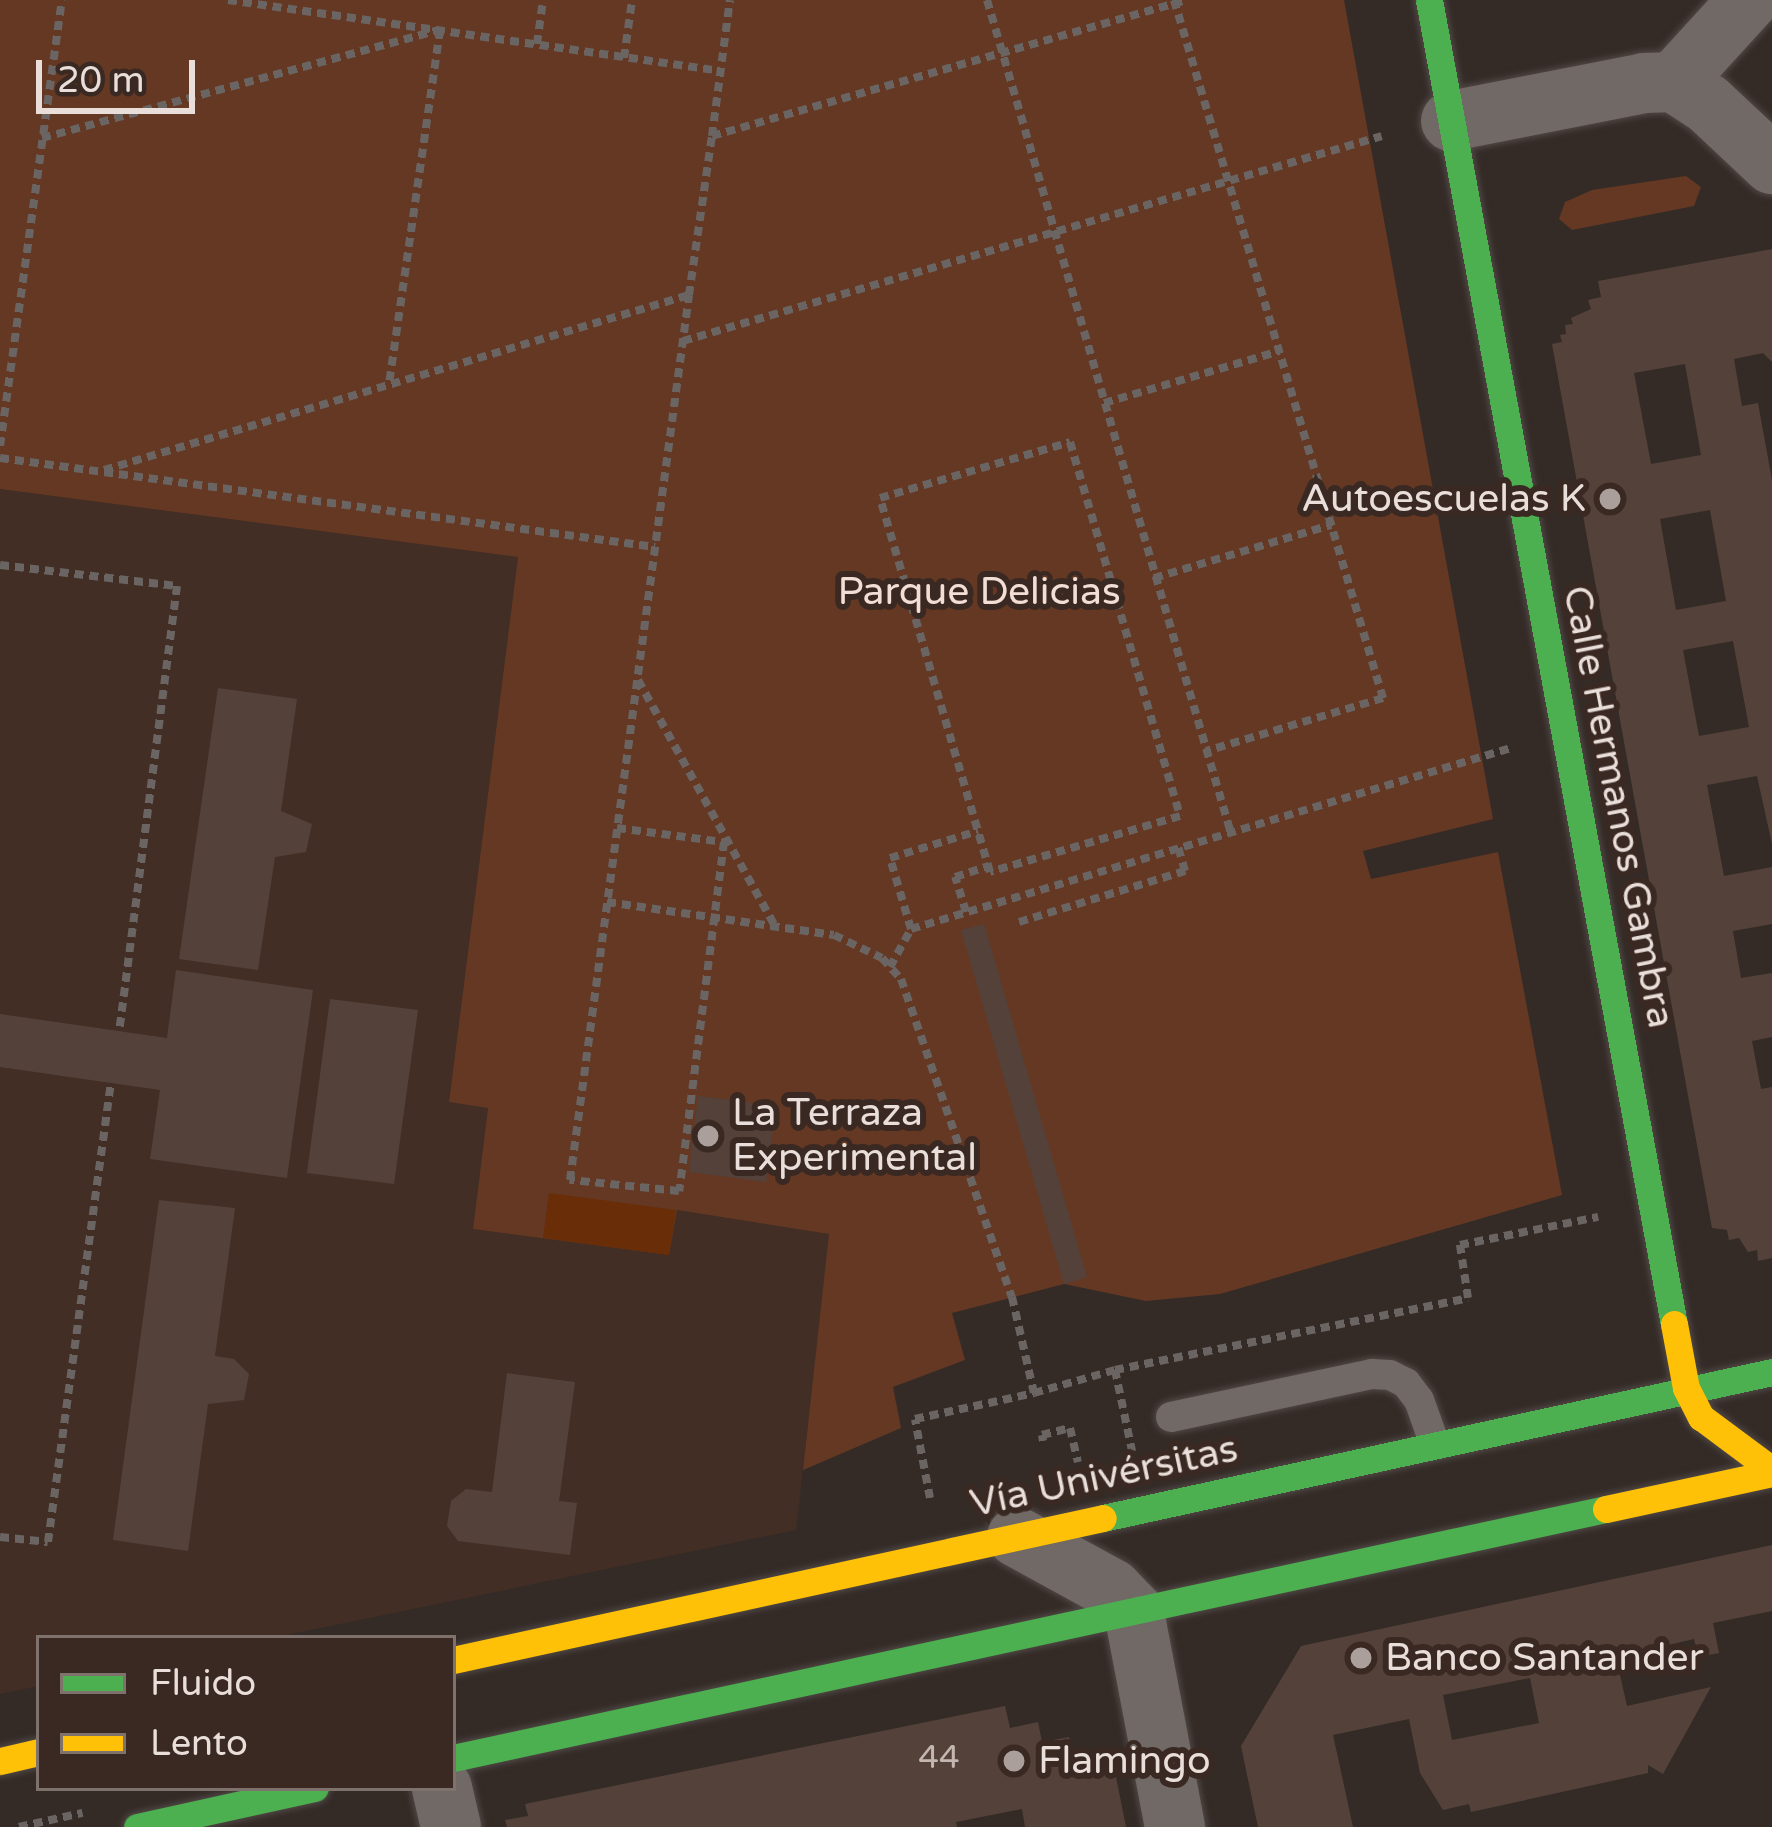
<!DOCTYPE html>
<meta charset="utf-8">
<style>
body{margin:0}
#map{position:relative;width:1772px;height:1827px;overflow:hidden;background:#342b27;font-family:"Varela Round",sans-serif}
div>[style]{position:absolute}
.built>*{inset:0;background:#422e24}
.green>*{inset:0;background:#643823}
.water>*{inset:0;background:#692d07}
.building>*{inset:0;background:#54423a}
.path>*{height:8px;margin-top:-4px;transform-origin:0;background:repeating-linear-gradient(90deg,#6a6462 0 9px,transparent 0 15px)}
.roads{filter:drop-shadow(0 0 3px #504845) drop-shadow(0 0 3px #504845)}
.lane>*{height:30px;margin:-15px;padding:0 15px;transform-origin:15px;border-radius:15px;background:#706966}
.street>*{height:60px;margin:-30px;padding:0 30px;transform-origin:30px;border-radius:30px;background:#706966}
.fast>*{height:27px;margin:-13.5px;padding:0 13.5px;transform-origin:13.5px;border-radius:13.5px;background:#4caf50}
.slow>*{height:27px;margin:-13.5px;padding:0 13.5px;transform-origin:13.5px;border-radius:13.5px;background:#ffc107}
.dots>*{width:33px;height:33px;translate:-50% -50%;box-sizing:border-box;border:6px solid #392922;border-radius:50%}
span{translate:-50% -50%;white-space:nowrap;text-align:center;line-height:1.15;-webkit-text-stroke:12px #392922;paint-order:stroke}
.number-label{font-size:33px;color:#c4b7b1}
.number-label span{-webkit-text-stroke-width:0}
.poi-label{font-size:39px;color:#e9ded9}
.right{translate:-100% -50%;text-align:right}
.left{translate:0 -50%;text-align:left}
.park-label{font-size:39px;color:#f3ded5}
.street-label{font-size:39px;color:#e9ded9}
.legend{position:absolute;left:36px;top:1635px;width:420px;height:156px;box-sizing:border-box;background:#392922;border:3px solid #7f716b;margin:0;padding:15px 21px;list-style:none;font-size:36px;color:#e9ded9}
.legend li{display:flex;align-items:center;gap:24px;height:60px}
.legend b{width:60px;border:3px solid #7f716b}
.scale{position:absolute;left:36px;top:60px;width:159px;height:54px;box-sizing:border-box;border:6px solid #e9ded9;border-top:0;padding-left:15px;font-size:36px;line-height:42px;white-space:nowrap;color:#e9ded9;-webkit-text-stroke:9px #392922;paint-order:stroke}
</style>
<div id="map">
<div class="built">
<div style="clip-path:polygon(0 489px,518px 557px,449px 1102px,488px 1107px,473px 1229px,668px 1255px,676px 1210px,830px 1234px,796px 1530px,272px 1638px,39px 1638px,39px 1686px,0 1694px)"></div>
</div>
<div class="green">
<div style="clip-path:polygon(0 0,1344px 0,1493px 819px,1363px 851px,1371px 879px,1498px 852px,1562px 1195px,1220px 1294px,1146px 1301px,1064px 1284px,952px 1313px,965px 1360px,893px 1387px,901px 1428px,803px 1470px,829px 1234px,677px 1210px,669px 1255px,473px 1229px,488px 1108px,449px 1102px,518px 557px,0 489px)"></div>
<div style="clip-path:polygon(1686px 176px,1701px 187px,1694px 206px,1572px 230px,1559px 219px,1565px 202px,1592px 190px)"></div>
</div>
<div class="water">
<div style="clip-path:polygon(549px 1193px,676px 1210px,669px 1255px,543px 1238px)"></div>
</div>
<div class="building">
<div style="clip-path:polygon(evenodd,1772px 249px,1772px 362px,1763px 353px,1734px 359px,1742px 406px,1758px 403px,1772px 480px,1772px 844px,1757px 776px,1707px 785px,1724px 876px,1772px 867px,1772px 924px,1733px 931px,1741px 978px,1772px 973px,1772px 1037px,1752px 1041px,1761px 1089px,1772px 1087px,1772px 1258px,1758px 1261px,1757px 1250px,1748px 1252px,1739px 1238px,1729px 1240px,1727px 1230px,1712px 1228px,1552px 344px,1562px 342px,1560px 335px,1566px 334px,1565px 325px,1573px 324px,1571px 318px,1591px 309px,1588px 300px,1601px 297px,1598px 281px,1772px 249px,1685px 364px,1701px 455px,1651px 464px,1634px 373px,1685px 364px,1772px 249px,1710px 510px,1726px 601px,1676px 610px,1660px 519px,1710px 510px,1772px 249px,1733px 641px,1749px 727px,1699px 736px,1683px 650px,1733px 641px)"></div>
<div style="clip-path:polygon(218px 688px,297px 699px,281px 811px,312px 824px,306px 852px,275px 857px,258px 970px,179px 959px)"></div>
<div style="clip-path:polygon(984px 924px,1087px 1277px,1064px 1284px,961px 930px)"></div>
<div style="clip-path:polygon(176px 970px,313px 990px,287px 1178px,150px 1159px,160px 1090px,0 1067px,0 1014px,167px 1038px)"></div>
<div style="clip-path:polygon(330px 999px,418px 1010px,394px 1184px,307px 1173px)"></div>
<div style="clip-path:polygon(698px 1096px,776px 1106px,766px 1182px,689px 1172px)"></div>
<div style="clip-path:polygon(159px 1200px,235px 1208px,215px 1356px,234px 1359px,249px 1374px,244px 1400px,208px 1404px,188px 1551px,113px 1540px)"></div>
<div style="clip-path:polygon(507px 1373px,575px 1382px,559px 1501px,577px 1503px,570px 1555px,458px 1541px,447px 1526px,451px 1501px,466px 1489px,492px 1492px)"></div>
<div style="clip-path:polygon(evenodd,1772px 1545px,1772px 1611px,1713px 1623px,1719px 1653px,1698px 1657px,1694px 1639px,1616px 1657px,1627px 1706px,1711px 1687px,1663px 1774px,1648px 1765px,1648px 1773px,1471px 1812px,1469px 1804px,1443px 1810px,1420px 1773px,1409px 1719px,1333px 1735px,1353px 1827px,1258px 1827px,1241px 1746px,1301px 1646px,1772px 1545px,1530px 1678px,1539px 1723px,1452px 1740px,1443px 1695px,1530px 1678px)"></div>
<div style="clip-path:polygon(1005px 1706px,1010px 1728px,1038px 1722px,1042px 1742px,1069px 1737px,1074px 1762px,1100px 1757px,1103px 1774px,1115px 1772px,1126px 1827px,1025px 1827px,1022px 1809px,956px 1822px,957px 1827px,507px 1827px,505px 1820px,528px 1816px,525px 1804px)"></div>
</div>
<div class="path">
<div style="left:228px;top:0;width:497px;rotate:8.2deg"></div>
<div style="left:987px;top:0;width:865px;rotate:73.68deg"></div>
<div style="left:1174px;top:0;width:729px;rotate:73.33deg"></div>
<div style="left:1383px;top:698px;width:185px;rotate:163.3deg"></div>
<div style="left:537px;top:44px;width:44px;rotate:-82.2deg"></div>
<div style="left:624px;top:58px;width:59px;rotate:-82.1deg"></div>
<div style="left:712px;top:136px;width:494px;rotate:-16deg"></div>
<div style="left:42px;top:138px;width:412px;rotate:-15.2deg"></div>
<div style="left:440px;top:30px;width:356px;rotate:98.2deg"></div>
<div style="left:683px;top:341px;width:728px;rotate:-16.35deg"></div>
<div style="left:1104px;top:403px;width:183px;rotate:-16.5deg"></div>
<div style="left:1070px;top:442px;width:390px;rotate:73.6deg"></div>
<div style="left:1180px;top:816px;width:198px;rotate:163.6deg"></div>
<div style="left:990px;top:872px;width:390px;rotate:-106.4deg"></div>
<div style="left:880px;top:498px;width:198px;rotate:-16.4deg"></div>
<div style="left:0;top:446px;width:450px;rotate:-82.1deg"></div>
<div style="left:0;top:458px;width:661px;rotate:7.74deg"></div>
<div style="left:104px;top:470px;width:611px;rotate:-16.65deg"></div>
<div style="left:0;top:565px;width:178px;rotate:6.8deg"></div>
<div style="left:177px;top:586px;width:449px;rotate:97.4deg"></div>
<div style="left:1154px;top:578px;width:185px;rotate:-16.7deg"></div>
<div style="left:638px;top:680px;width:279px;rotate:60.9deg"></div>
<div style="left:617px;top:828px;width:108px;rotate:7.5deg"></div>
<div style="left:724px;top:842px;width:352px;rotate:97.3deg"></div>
<div style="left:679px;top:1191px;width:110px;rotate:-174.2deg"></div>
<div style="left:570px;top:1180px;width:893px;rotate:-82.34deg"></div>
<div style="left:689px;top:295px;width:161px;rotate:-81.8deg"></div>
<div style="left:712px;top:136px;width:137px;rotate:-82.5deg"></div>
<div style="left:607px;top:902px;width:229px;rotate:8.3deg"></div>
<div style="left:834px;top:935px;width:53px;rotate:25.6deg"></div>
<div style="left:882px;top:958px;width:28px;rotate:48deg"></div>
<div style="left:901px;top:979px;width:337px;rotate:70.8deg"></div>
<div style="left:1012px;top:1297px;width:98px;rotate:77.1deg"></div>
<div style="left:1034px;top:1393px;width:84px;rotate:-15.9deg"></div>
<div style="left:1115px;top:1370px;width:360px;rotate:-11.5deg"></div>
<div style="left:1468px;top:1298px;width:54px;rotate:-98.6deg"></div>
<div style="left:1460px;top:1245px;width:141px;rotate:-11.5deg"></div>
<div style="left:966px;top:912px;width:37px;rotate:-107deg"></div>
<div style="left:955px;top:877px;width:36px;rotate:-18deg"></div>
<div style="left:1019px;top:922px;width:174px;rotate:-17.1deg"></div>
<div style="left:1185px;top:871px;width:26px;rotate:-106deg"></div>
<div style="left:911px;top:929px;width:74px;rotate:-106.5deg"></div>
<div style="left:890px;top:858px;width:92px;rotate:-17.1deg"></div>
<div style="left:890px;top:967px;width:43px;rotate:-61.1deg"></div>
<div style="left:911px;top:929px;width:627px;rotate:-16.79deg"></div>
<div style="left:1115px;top:1370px;width:83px;rotate:78.1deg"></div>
<div style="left:1043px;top:1441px;width:6px;rotate:-99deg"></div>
<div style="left:1042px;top:1435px;width:29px;rotate:-14deg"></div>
<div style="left:1070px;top:1428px;width:35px;rotate:77deg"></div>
<div style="left:930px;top:1498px;width:80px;rotate:-100.8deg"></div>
<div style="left:915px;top:1419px;width:122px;rotate:-12.3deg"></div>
<div style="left:0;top:1537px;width:48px;rotate:5.9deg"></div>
<div style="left:48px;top:1542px;width:463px;rotate:-82.2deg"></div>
<div style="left:19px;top:1827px;width:65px;rotate:-12.5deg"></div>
</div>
<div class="roads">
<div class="lane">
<div style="left:1171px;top:1417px;width:206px;rotate:-12.1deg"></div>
<div style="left:1372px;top:1374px;width:18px;rotate:3deg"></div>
<div style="left:1390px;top:1375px;width:18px;rotate:27deg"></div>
<div style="left:1406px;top:1383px;width:21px;rotate:53deg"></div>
<div style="left:1419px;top:1400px;width:45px;rotate:70.3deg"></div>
</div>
<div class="street">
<div style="left:1674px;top:82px;width:111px;rotate:-47.6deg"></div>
<div style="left:1451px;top:121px;width:197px;rotate:-11.1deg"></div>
<div style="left:1644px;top:83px;width:30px;rotate:-2deg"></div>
<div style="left:1674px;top:82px;width:40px;rotate:32.9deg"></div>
<div style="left:1708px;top:104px;width:88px;rotate:43.2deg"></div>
<div style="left:1017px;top:1537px;width:108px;rotate:28.7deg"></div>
<div style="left:1112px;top:1589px;width:32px;rotate:46deg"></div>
<div style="left:1134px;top:1612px;width:219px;rotate:79.2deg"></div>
<div style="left:442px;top:1788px;width:40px;rotate:77deg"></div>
</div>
<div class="fast">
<div style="left:1429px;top:0;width:1346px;rotate:79.52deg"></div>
<div style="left:1103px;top:1518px;width:685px;rotate:-12.31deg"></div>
<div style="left:453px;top:1758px;width:1180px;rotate:-12.19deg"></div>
<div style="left:137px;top:1827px;width:182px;rotate:-12.4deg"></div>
</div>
<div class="slow">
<div style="left:1674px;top:1324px;width:65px;rotate:79.4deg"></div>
<div style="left:1686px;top:1388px;width:33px;rotate:63deg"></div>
<div style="left:1701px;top:1417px;width:89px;rotate:36.7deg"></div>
<div style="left:1606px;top:1509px;width:170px;rotate:-12.2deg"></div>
<div style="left:453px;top:1660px;width:665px;rotate:-12.32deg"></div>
<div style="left:0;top:1761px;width:40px;rotate:-13deg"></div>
</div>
</div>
<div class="dots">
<div style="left:1610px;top:499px;background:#aa9f9b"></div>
<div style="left:708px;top:1136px;background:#aa9f9b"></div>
<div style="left:1361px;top:1658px;background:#aa9f9b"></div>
<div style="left:1014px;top:1761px;background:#aa9f9b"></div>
</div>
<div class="number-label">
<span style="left:939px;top:1758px">44</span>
</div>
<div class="poi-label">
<span class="right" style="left:1586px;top:499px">Autoescuelas K</span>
<span class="left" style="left:732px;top:1136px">La Terraza<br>Experimental</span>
<span class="left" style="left:1385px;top:1658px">Banco Santander</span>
<span class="left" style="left:1038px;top:1761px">Flamingo</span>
</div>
<div class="park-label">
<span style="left:979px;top:592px">Parque Delicias</span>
</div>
<div class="street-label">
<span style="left:1618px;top:807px;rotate:79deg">Calle Hermanos Gambra</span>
<span style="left:1104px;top:1477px;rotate:-12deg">Vía Univérsitas</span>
</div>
<ul class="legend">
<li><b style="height:15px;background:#4caf50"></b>Fluido</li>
<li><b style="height:15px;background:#ffc107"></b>Lento</li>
</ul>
<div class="scale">20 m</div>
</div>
